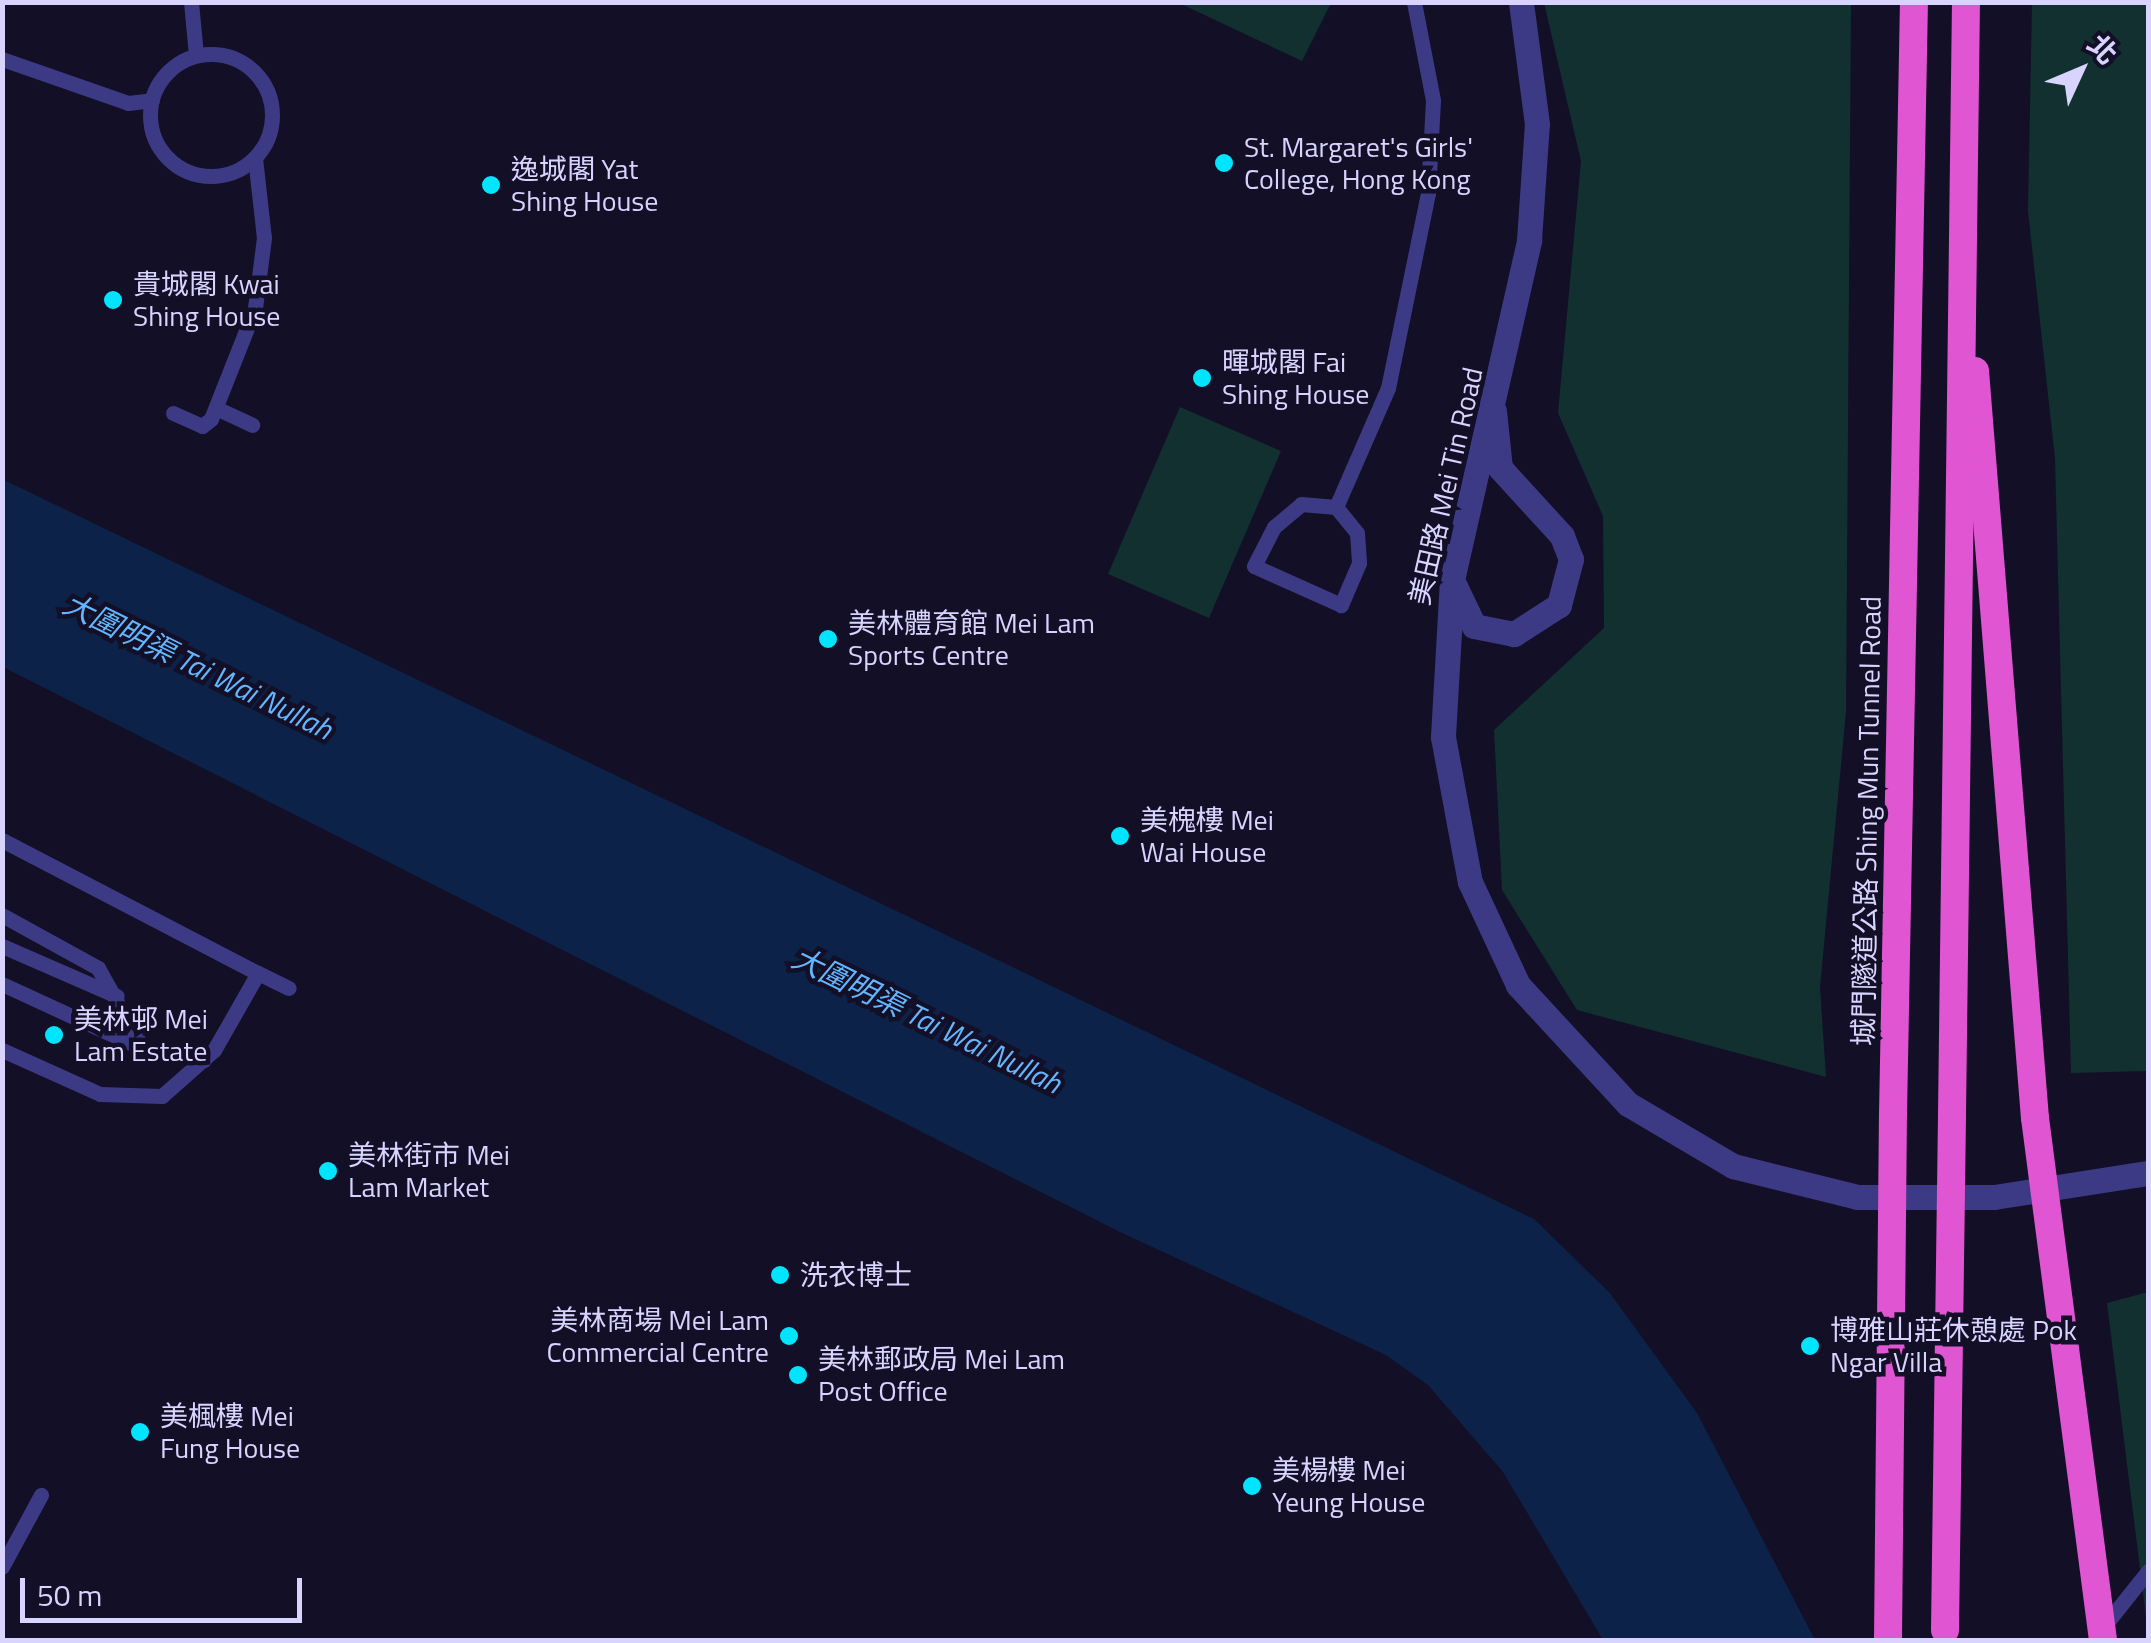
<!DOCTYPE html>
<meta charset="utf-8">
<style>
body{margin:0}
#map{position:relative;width:2151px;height:1643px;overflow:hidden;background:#130f26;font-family:"Titillium Web","Noto Sans TC",sans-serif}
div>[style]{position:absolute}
.green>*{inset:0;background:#12302f}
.water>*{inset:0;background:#0c2248}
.service>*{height:15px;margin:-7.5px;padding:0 7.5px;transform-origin:7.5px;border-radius:7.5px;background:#3d3a85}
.service>.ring{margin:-7.5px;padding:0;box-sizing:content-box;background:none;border:15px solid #3d3a85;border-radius:50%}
.minor>*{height:25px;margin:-12.5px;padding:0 12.5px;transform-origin:12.5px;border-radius:12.5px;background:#3d3a85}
.tertiary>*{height:25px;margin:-12.5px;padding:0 12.5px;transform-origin:12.5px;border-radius:12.5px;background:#3d3a85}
.trunk>*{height:28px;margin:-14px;padding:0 14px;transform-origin:14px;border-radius:14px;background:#e055d1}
.trunk-bridge>*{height:28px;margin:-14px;padding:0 14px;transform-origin:14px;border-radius:14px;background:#e055d1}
.dots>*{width:28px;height:28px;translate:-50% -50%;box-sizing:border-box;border:5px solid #130f26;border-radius:50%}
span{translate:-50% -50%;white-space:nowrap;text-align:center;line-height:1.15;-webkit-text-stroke:9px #130f26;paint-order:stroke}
.poi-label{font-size:28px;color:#d9d4ff}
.left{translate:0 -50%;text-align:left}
.right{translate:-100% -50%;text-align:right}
.street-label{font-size:28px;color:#d9d4ff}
.water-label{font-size:30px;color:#62b6ff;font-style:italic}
.frame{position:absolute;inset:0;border:5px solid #d9d4ff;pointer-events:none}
.north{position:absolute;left:2031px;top:20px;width:100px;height:100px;-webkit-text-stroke:8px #130f26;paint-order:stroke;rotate:46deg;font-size:28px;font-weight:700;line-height:40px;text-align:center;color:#d9d4ff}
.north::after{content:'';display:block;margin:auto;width:35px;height:45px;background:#d9d4ff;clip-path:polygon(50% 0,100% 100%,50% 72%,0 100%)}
.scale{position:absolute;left:20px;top:1578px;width:282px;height:45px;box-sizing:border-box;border:5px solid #d9d4ff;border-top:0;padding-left:12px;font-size:30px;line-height:35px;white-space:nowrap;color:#d9d4ff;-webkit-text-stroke:8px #130f26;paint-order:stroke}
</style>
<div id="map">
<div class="green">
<div style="clip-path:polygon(1179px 3px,1331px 3px,1302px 61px)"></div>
<div style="clip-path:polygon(1544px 3px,1851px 3px,1846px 712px,1820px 987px,1826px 1077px,1577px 1010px,1502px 890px,1494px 730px,1604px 628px,1603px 516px,1558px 413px,1581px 161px)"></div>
<div style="clip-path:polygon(2032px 3px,2148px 3px,2148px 1071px,2071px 1073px,2055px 459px,2028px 211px)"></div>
<div style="clip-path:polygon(1180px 407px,1281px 451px,1209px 618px,1108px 574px)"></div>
<div style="clip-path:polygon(2148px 1292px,2148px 1633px,2107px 1303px)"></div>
</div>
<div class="water">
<div style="clip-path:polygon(2px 479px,1534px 1219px,1609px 1292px,1697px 1413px,1815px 1640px,1603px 1640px,1503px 1472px,1428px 1385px,1386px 1355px,1120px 1232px,3px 667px)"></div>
</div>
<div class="service">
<div style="left:191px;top:2px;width:53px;rotate:84.6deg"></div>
<div class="ring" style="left:150px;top:54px;width:107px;height:107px"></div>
<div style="left:2px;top:59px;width:133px;rotate:19.2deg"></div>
<div style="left:128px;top:103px;width:24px;rotate:-7deg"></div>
<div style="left:216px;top:408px;width:40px;rotate:25deg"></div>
<div style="left:173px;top:413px;width:32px;rotate:24deg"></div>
<div style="left:202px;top:426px;width:11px;rotate:-38deg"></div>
<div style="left:211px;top:419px;width:119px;rotate:-68.4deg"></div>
<div style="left:255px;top:308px;width:71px;rotate:-82.7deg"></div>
<div style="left:264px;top:238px;width:81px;rotate:-96.4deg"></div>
<div style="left:1301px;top:504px;width:35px;rotate:5deg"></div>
<div style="left:1336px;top:507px;width:33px;rotate:51deg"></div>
<div style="left:1357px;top:533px;width:30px;rotate:86deg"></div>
<div style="left:1359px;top:563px;width:46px;rotate:113.2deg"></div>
<div style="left:1341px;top:605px;width:95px;rotate:-155.9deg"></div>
<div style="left:1254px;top:566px;width:44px;rotate:-62.9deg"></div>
<div style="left:1274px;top:527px;width:35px;rotate:-40deg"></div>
<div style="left:1336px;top:507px;width:130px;rotate:-66.4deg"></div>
<div style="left:1388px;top:388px;width:199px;rotate:-78.4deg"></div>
<div style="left:1428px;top:193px;width:93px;rotate:-86.9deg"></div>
<div style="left:1433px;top:100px;width:100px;rotate:-101deg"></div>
<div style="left:2px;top:840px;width:288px;rotate:27.5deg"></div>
<div style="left:258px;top:973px;width:89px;rotate:119.7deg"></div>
<div style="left:214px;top:1050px;width:69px;rotate:138.5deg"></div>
<div style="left:162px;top:1096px;width:62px;rotate:-178.2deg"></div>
<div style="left:100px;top:1094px;width:107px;rotate:-155.8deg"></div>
<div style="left:2px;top:915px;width:110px;rotate:28.9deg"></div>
<div style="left:98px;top:968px;width:93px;rotate:60.9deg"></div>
<div style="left:2px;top:946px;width:125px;rotate:23.5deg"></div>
<div style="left:258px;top:973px;width:34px;rotate:26deg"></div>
<div style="left:2px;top:984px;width:155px;rotate:24.7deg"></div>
<div style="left:143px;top:1049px;width:62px;rotate:10.2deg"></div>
<div style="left:2px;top:1567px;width:82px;rotate:-61.6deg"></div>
<div style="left:2101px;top:1630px;width:75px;rotate:-51.5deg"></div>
</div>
<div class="minor">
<div style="left:1452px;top:580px;width:157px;rotate:93.3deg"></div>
<div style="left:1443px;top:737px;width:147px;rotate:79.5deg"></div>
<div style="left:1470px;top:882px;width:114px;rotate:65deg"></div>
<div style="left:1518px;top:985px;width:162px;rotate:47.3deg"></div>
<div style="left:1628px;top:1104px;width:122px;rotate:30.6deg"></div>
<div style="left:1733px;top:1166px;width:128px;rotate:14deg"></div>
<div style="left:1857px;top:1197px;width:137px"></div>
<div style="left:1994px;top:1197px;width:156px;rotate:-8.9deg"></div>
</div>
<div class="tertiary">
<div style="left:1494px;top:411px;width:57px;rotate:84deg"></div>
<div style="left:1500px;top:468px;width:92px;rotate:47.6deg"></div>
<div style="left:1562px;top:536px;width:25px;rotate:69deg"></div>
<div style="left:1571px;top:559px;width:48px;rotate:104.6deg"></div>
<div style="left:1559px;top:605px;width:54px;rotate:147.2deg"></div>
<div style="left:1514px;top:634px;width:41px;rotate:-168.7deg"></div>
<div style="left:1474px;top:626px;width:51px;rotate:-115.6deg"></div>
<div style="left:1452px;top:580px;width:349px;rotate:-77.2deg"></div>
<div style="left:1529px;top:240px;width:116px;rotate:-86.1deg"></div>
<div style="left:1537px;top:124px;width:123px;rotate:-97.5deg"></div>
</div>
<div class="trunk">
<div style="left:1975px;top:371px;width:749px;rotate:85.41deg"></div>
<div style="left:1893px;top:1114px;width:1112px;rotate:-88.92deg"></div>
<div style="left:1952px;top:1114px;width:1112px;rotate:-89.28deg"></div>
</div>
<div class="trunk-bridge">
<div style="left:2035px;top:1118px;width:526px;rotate:82.58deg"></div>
<div style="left:1945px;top:1630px;width:516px;rotate:-89.22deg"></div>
<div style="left:1888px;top:1640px;width:526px;rotate:-89.46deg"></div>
</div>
<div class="dots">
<div style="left:1224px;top:163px;background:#00e5ff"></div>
<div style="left:491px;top:185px;background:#00e5ff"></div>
<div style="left:113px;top:300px;background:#00e5ff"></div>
<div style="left:1202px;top:378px;background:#00e5ff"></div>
<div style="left:828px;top:639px;background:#00e5ff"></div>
<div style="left:1120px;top:836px;background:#00e5ff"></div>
<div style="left:54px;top:1035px;background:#00e5ff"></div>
<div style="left:328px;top:1171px;background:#00e5ff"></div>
<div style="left:780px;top:1275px;background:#00e5ff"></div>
<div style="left:789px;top:1336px;background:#00e5ff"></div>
<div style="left:1810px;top:1346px;background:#00e5ff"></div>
<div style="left:798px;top:1375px;background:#00e5ff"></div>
<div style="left:140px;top:1432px;background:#00e5ff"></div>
<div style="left:1252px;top:1486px;background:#00e5ff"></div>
</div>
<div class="poi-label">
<span class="left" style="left:1244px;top:163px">St. Margaret's Girls'<br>College, Hong Kong</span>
<span class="left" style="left:511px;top:185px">逸城閣 Yat<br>Shing House</span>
<span class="left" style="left:133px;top:300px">貴城閣 Kwai<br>Shing House</span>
<span class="left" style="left:1222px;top:378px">暉城閣 Fai<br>Shing House</span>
<span class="left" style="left:848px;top:639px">美林體育館 Mei Lam<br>Sports Centre</span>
<span class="left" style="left:1140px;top:836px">美槐樓 Mei<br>Wai House</span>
<span class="left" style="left:74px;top:1035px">美林邨 Mei<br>Lam Estate</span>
<span class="left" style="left:348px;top:1171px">美林街市 Mei<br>Lam Market</span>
<span class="left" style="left:800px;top:1275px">洗衣博士</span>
<span class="right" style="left:769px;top:1336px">美林商場 Mei Lam<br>Commercial Centre</span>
<span class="left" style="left:1830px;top:1346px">博雅山莊休憩處 Pok<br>Ngar Villa</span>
<span class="left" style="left:818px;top:1375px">美林郵政局 Mei Lam<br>Post Office</span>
<span class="left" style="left:160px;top:1432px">美楓樓 Mei<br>Fung House</span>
<span class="left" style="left:1272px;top:1486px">美楊樓 Mei<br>Yeung House</span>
</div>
<div class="street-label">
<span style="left:1446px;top:486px;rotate:-77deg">美田路 Mei Tin Road</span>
<span style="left:1867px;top:821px;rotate:-89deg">城門隧道公路 Shing Mun Tunnel Road</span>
</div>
<div class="water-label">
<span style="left:198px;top:666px;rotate:26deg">大圍明渠 Tai Wai Nullah</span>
<span style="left:927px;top:1020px;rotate:26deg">大圍明渠 Tai Wai Nullah</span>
</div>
<div class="frame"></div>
<div class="north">北</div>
<div class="scale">50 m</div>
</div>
